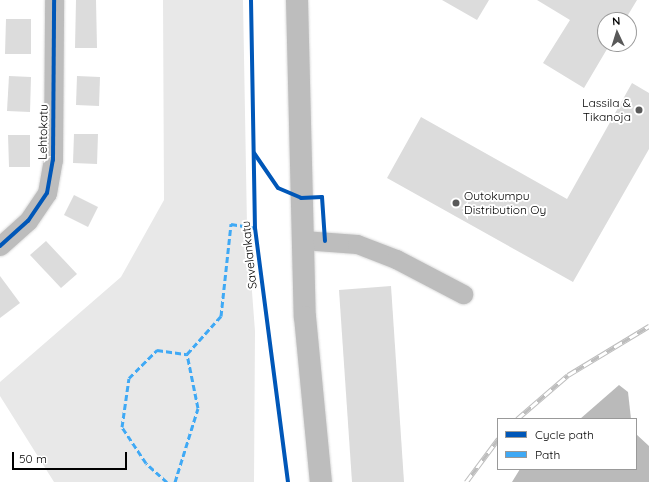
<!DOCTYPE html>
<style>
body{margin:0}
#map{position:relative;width:649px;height:482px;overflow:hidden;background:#fff;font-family:Quicksand,sans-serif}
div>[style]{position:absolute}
.green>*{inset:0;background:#e8e8e8}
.water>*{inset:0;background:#bababa}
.building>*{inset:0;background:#dcdcdc}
.roads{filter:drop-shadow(0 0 1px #dbdbdb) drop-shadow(0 0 1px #dbdbdb)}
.minor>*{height:19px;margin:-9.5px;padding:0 9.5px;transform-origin:9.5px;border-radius:9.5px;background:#bdbdbd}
.major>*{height:22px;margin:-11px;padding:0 11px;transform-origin:11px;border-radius:11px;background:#bdbdbd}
.rail>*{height:4.5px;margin-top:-2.25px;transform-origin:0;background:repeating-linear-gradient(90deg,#fff 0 9px,#bdbdbd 0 18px);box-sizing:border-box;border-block:1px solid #bdbdbd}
.quiet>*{height:3px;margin-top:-1.5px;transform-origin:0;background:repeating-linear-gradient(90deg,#3fa9f5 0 6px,transparent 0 9px)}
.cycleway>*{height:4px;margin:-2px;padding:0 2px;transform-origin:2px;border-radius:2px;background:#0057b8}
.dots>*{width:11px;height:11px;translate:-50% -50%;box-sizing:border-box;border:2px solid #fff;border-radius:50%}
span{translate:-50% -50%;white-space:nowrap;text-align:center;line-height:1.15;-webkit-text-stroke:4px #fff;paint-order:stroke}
.poi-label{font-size:12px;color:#000}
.right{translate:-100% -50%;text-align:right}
.left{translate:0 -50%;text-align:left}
.street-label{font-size:12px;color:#000}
.legend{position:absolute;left:497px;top:418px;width:140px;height:52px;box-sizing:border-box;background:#fff;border:1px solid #999;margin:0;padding:5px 7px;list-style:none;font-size:12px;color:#000}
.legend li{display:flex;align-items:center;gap:8px;height:20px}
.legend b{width:20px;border:1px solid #999}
.north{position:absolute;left:597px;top:12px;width:40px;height:40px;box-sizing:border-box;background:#fff;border:1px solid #999;border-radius:50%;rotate:356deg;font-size:11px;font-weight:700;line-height:16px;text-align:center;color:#000}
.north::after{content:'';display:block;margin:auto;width:14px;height:18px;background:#595959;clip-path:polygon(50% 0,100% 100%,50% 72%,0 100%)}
.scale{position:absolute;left:12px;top:452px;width:115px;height:18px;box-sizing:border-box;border:2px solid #000;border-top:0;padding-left:5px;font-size:12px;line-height:14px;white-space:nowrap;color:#000;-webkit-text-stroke:3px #fff;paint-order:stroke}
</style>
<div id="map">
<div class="green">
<div style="clip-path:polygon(163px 0,243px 0,247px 226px,255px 331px,254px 482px,54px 482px,0 396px,0 382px,121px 277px,164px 200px)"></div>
</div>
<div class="water">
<div style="clip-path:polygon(619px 385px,628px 392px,631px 419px,580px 419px)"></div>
<div style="clip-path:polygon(636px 434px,649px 446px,649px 482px,512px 482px,520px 469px,636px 469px)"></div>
</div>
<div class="building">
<div style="clip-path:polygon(76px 0,96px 0,97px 48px,75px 48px)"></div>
<div style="clip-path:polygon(442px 0,489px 0,477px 20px)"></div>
<div style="clip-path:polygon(537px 0,637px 0,625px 20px,605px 20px,605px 44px,610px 44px,584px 88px,543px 63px,570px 20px)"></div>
<div style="clip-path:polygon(6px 19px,31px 19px,31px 54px,5px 54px)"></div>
<div style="clip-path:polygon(9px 76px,31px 77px,30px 112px,7px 111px)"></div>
<div style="clip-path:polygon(77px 76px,100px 77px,99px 106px,76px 105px)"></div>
<div style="clip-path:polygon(632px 83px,649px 93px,649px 149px,573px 282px,387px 178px,421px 117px,567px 199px)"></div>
<div style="clip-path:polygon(74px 134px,98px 134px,97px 164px,73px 163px)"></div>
<div style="clip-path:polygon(8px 135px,30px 135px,30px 167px,9px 167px)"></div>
<div style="clip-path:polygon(74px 195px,98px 207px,88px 227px,64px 215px)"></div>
<div style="clip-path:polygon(46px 241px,77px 274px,61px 288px,30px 255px)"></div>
<div style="clip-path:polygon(0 276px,20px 303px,0 318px)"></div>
<div style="clip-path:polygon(391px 286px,404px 482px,352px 482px,339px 290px)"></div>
</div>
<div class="roads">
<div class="minor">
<div style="left:303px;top:240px;width:54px;rotate:4.2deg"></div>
<div style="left:357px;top:244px;width:42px;rotate:21deg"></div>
<div style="left:396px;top:259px;width:76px;rotate:27.6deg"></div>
<div style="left:0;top:246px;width:38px;rotate:-42deg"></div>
<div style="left:28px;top:221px;width:34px;rotate:-56deg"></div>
<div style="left:47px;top:193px;width:34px;rotate:-80deg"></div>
<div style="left:53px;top:160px;width:160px;rotate:-89.6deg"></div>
</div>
<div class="major">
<div style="left:297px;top:0;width:317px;rotate:88.6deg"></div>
<div style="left:305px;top:317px;width:166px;rotate:84.5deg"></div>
</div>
</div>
<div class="rail">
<div style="left:517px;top:419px;width:67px;rotate:-40.8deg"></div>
<div style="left:568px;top:375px;width:95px;rotate:-31.2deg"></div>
<div style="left:466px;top:482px;width:54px;rotate:-53.3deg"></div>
</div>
<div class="quiet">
<div style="left:167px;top:482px;width:28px;rotate:-138deg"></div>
<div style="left:146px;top:463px;width:43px;rotate:-123.7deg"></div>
<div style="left:122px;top:427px;width:49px;rotate:-81.9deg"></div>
<div style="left:129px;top:378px;width:40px;rotate:-45deg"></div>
<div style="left:157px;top:350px;width:30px;rotate:8deg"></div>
<div style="left:187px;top:354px;width:51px;rotate:-48.2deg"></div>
<div style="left:221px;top:316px;width:93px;rotate:-83.8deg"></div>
<div style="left:231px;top:224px;width:24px;rotate:9deg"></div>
<div style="left:175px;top:482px;width:77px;rotate:-72.7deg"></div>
<div style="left:198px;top:408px;width:55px;rotate:-101.5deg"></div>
</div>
<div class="cycleway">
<div style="left:251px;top:0;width:228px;rotate:89deg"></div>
<div style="left:255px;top:228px;width:256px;rotate:82.6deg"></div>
<div style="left:254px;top:153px;width:42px;rotate:55.6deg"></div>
<div style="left:278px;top:188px;width:25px;rotate:23deg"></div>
<div style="left:301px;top:198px;width:21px;rotate:-3deg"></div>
<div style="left:322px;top:197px;width:44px;rotate:86.1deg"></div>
<div style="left:0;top:246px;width:38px;rotate:-42deg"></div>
<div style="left:28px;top:221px;width:34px;rotate:-56deg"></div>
<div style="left:47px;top:193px;width:34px;rotate:-80deg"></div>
<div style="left:53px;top:160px;width:160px;rotate:-89.6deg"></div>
</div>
<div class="dots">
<div style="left:639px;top:110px;background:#595959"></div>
<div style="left:456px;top:203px;background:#595959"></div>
</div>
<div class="poi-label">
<span class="right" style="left:631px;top:110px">Lassila &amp;<br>Tikanoja</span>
<span class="left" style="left:464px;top:203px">Outokumpu<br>Distribution Oy</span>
</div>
<div class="street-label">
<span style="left:43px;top:132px;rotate:-89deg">Lehtokatu</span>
<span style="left:249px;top:255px;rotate:-96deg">Savelankatu</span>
</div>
<ul class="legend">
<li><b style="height:5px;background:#0057b8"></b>Cycle path</li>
<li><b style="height:5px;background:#3fa9f5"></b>Path</li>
</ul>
<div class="north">N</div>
<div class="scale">50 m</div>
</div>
